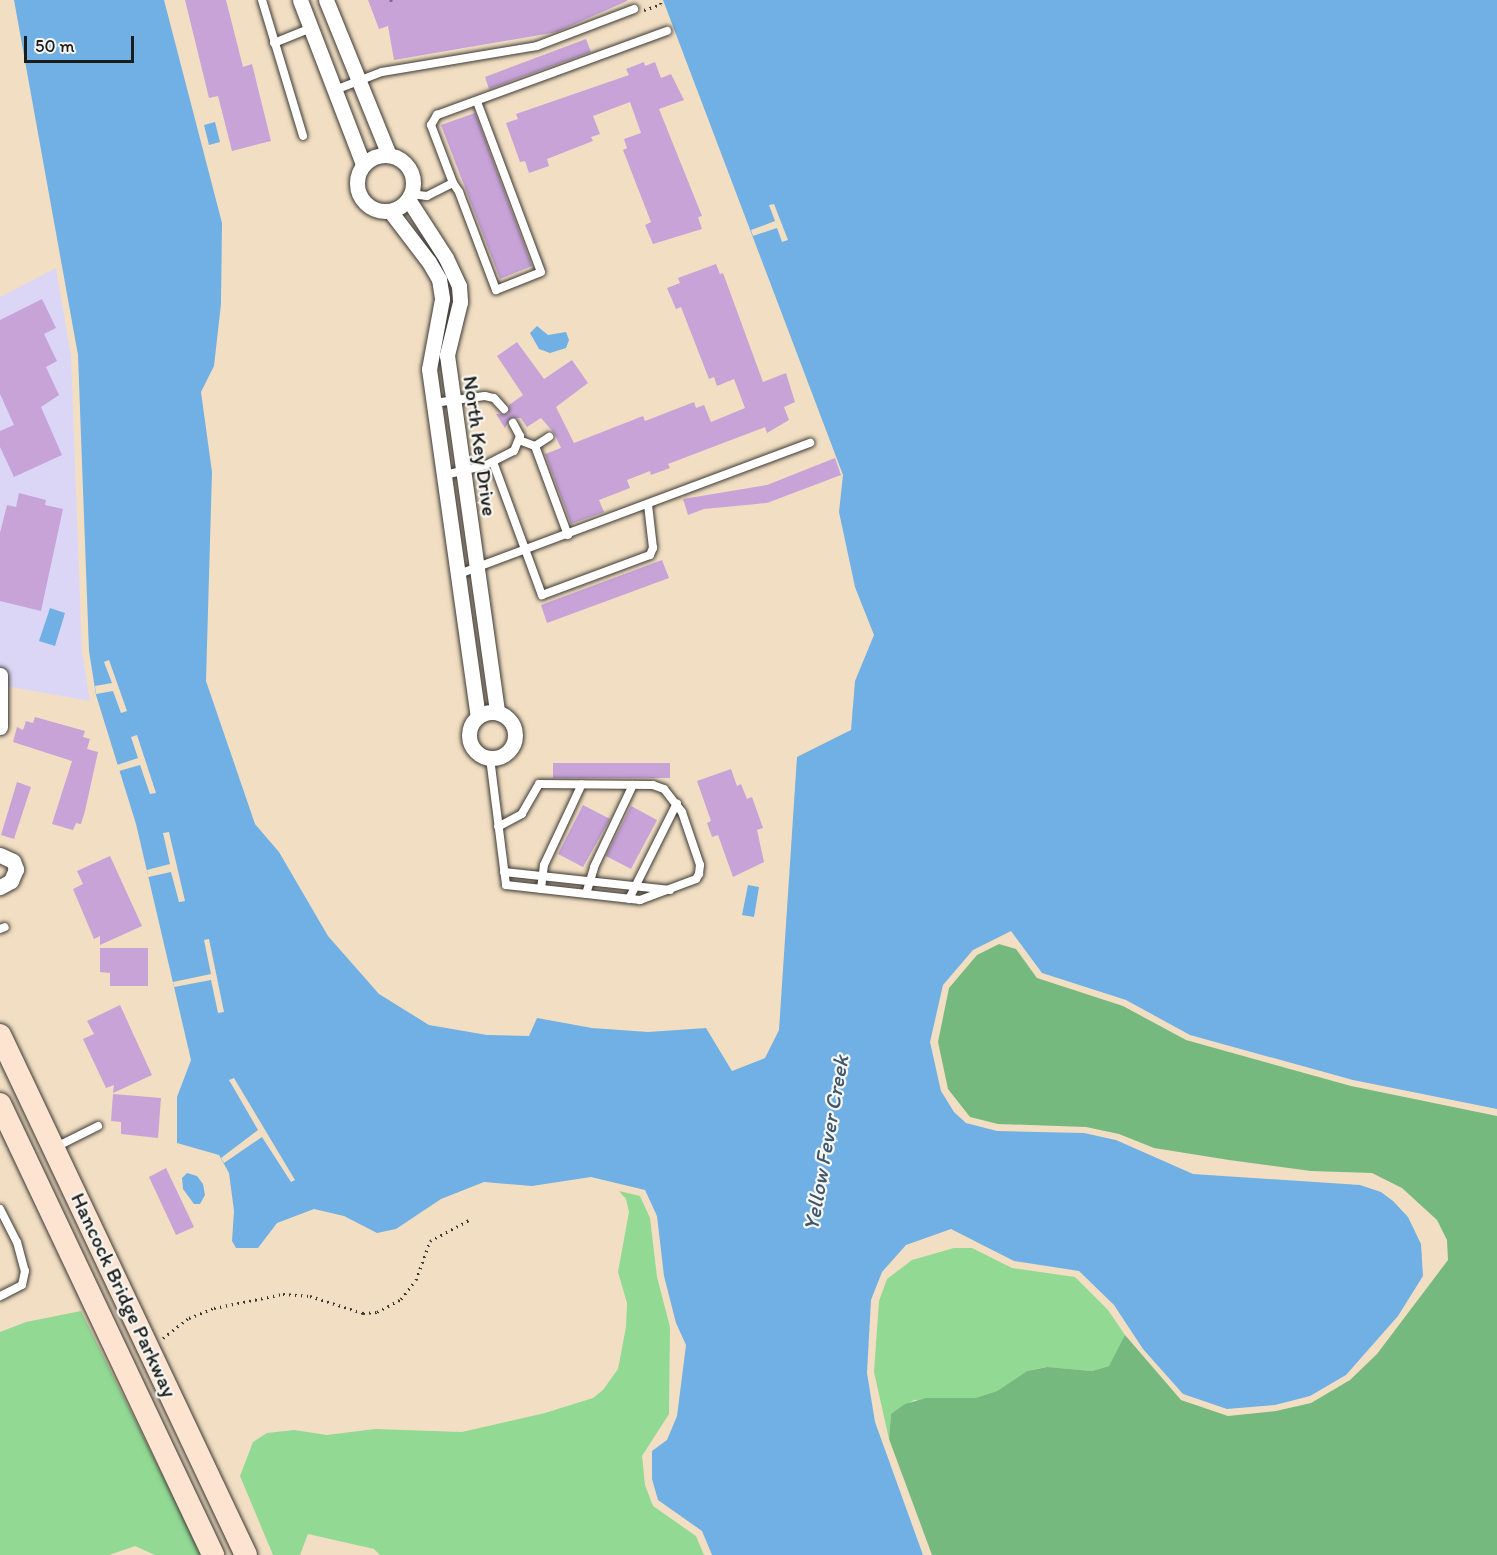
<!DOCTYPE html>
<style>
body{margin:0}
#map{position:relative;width:1497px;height:1555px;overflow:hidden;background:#f2dfc3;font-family:Itim,sans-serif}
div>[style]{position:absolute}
.built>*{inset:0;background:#dcd6f6}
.green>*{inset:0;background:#92d994}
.forest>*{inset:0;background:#75b97e}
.water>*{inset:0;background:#70b0e4}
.pier>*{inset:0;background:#f2dfc3}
.building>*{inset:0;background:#c7a3d8}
.path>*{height:3px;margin-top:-1.5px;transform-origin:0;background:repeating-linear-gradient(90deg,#3c3935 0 1.5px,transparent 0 6px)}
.roads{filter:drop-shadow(0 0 2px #3c3935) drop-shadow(0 0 2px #3c3935)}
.lane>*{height:8px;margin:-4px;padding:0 4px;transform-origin:4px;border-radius:4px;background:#fff}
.street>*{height:15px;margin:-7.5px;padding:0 7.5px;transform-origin:7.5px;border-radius:7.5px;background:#fff}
.street>.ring{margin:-7.5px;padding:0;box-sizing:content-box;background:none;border:15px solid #fff;border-radius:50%}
.secondary>*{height:22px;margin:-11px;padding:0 11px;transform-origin:11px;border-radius:11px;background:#fde4d1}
span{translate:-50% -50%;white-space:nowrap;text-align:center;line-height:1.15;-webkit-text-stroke:4.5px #f6f6f2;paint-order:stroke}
.street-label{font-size:21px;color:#1c1c1c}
.water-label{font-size:22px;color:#3e576c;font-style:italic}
.scale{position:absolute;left:24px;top:36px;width:110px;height:27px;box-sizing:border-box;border:3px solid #1c1c1c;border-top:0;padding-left:8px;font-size:18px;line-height:21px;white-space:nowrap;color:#1c1c1c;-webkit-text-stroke:4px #f6f6f2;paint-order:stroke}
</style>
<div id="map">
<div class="built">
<div style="clip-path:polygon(56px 268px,71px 356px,82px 652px,90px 701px,11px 687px,0 695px,0 297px)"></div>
</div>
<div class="green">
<div style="clip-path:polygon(619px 1191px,640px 1196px,650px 1218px,657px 1277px,670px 1327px,669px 1414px,642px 1456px,645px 1485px,653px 1506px,696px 1536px,704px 1555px,380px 1555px,374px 1549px,308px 1534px,300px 1555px,273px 1555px,240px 1476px,253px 1442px,267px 1433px,294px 1430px,327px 1435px,375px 1429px,462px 1432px,545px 1413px,593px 1398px,603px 1390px,618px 1369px,626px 1327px,627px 1303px,618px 1272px,629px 1212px,626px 1199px)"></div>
<div style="clip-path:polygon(954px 1248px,972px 1248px,1012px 1268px,1075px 1277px,1108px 1310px,1125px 1335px,1121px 1348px,1109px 1366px,1092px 1371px,1046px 1367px,1027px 1371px,997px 1391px,975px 1398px,914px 1400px,891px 1414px,889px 1439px,874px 1372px,879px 1301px,887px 1279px,912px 1260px)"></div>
<div style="clip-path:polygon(81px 1311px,190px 1531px,201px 1555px,155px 1555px,135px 1546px,109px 1555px,0 1555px,0 1332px,26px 1322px)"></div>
</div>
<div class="forest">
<div style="clip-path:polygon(999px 944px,1016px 949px,1037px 978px,1123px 1006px,1186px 1040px,1351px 1086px,1497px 1116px,1497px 1555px,932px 1555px,889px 1439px,891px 1414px,905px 1404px,926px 1398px,975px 1398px,997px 1391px,1027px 1371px,1047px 1367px,1092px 1371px,1109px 1366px,1125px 1335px,1181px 1400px,1228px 1416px,1276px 1411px,1311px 1403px,1350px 1380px,1377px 1354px,1448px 1260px,1447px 1240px,1437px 1220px,1402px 1188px,1372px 1173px,1311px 1171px,1229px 1160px,1154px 1148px,1119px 1134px,1086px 1127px,998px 1124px,970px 1117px,948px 1089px,938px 1042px,949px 988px,977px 955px)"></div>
</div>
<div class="water">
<div style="clip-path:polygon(14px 0,164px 0,222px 223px,221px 304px,214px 366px,201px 392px,212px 472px,206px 681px,255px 824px,279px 852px,328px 936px,379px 994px,429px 1025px,487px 1035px,529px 1036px,537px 1018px,592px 1028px,648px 1032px,706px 1028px,732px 1071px,765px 1058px,779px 1030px,797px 757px,851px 730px,855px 681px,874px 635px,855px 587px,839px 512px,843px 475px,663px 0,1497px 0,1497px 1109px,1353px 1080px,1190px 1035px,1126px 1000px,1042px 973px,1011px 931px,973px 950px,943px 985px,930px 1042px,941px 1091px,954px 1112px,966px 1123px,997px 1131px,1084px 1133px,1116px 1140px,1193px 1174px,1360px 1185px,1381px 1192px,1393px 1201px,1408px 1217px,1421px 1244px,1423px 1276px,1398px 1316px,1346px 1375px,1310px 1396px,1275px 1405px,1227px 1409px,1183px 1394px,1143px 1349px,1114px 1305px,1079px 1271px,1014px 1261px,951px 1229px,906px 1245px,882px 1272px,871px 1300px,867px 1373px,875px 1422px,923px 1555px,712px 1555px,702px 1531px,658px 1500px,652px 1479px,652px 1451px,667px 1440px,677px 1416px,686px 1345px,676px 1323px,664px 1276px,657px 1216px,645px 1190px,591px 1177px,532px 1186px,484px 1182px,441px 1199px,396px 1229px,377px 1233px,344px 1216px,314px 1209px,277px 1223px,258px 1248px,236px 1248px,232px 1241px,234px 1211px,229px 1173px,219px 1155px,177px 1143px,177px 1097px,191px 1060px,136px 824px,96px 695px,89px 651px,78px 355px)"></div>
<div style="clip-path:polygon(215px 122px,220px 142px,209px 145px,204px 125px)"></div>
<div style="clip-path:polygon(537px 326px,548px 335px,566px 332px,569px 340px,566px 348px,550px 353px,539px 349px,530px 333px)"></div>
<div style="clip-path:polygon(50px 608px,65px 613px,55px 646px,39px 641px)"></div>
<div style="clip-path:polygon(748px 885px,759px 887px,754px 917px,742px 915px)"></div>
<div style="clip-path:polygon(187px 1173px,197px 1176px,203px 1184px,205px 1195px,200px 1204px,194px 1204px,183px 1189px,182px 1178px)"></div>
</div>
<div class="pier">
<div style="clip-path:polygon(774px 204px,788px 240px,782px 242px,777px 228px,753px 236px,751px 230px,775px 221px,769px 205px)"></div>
<div style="clip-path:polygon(109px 660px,127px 711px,121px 713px,113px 691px,96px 694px,95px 686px,112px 683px,104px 662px)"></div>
<div style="clip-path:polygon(137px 735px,156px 793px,150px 794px,140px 765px,119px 771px,117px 765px,138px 758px,131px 737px)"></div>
<div style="clip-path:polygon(169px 832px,185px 901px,179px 902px,171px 872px,148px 877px,147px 870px,170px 864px,163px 833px)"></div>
<div style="clip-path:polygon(209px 939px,224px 1012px,218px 1013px,211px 980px,174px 987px,173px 982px,211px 974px,204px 940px)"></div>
<div style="clip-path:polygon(234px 1078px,295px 1180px,291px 1182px,262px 1137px,224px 1163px,221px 1158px,258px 1130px,229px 1080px)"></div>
</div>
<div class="building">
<div style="clip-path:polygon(185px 0,226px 0,243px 67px,252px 64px,271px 141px,232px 151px,218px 96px,209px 98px)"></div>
<div style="clip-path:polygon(368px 0,627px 0,627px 1px,557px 32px,394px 60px,388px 26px,379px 29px)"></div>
<div style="clip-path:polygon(586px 39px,591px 52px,489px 89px,485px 77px)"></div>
<div style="clip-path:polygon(644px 62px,645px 66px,655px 62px,661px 78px,671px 74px,684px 100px,659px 109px,702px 216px,698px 217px,702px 229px,653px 244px,645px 225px,651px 222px,623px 150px,627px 148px,624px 139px,641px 133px,630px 102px,593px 116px,600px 134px,591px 137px,593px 141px,547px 159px,549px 166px,529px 173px,525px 161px,520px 162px,506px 123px,518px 119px,516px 114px,629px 75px,626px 69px)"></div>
<div style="clip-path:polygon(475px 113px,532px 266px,500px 279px,441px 125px)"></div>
<div style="clip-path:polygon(716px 264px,720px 274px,723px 273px,763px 382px,786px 373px,795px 402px,784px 407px,789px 420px,767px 433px,765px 427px,668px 464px,670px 468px,651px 475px,650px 471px,627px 480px,630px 488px,599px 500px,604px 512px,571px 524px,545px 454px,561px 448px,554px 433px,541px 418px,527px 427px,521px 418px,511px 418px,505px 428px,496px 414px,508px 414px,509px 405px,523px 395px,497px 356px,517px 342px,544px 379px,572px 360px,588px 383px,556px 407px,574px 443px,643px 416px,645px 421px,694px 402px,696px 408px,704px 405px,711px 422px,745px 408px,734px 379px,717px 386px,714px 377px,709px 379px,681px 307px,676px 309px,667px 288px,680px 283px,678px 278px)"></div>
<div style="clip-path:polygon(42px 299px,56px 328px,44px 334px,57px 361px,46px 367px,59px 395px,41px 407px,62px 455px,14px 477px,0 447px,0 431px,14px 425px,0 394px,0 320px)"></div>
<div style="clip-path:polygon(835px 458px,841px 475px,767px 503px,704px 509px,688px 515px,683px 499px,767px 485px)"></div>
<div style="clip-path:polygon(19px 493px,46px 500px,45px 505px,63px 509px,41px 611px,0 601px,0 533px,7px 505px,16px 507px)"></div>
<div style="clip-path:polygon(662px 560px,669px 578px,547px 623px,541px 605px)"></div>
<div style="clip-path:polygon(35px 717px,85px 731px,83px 737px,90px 739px,87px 749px,98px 752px,85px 811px,81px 824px,76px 823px,73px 830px,52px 824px,72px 761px,13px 742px,17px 727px,23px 730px,26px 721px,33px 723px)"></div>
<div style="clip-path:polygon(553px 763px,670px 763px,670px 778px,553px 778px)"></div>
<div style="clip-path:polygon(731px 769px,737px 786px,741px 784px,747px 799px,752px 797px,763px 828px,757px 830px,764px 862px,733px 877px,718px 835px,712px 837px,707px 823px,711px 821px,697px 781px)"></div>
<div style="clip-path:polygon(17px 782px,31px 787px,14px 839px,1px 835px)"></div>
<div style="clip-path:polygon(583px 805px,610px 819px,583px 867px,558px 854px)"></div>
<div style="clip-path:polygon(631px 806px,657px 820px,631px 869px,606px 856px)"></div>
<div style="clip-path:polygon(110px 856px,142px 926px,100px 945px,100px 936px,94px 939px,73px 889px,83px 884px,77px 871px)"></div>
<div style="clip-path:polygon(100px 948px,148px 948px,148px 986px,110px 986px,110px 973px,100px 972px)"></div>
<div style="clip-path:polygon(120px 1005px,152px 1075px,113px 1093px,114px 1085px,106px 1088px,83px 1039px,94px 1034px,87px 1021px)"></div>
<div style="clip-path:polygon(113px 1094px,161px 1098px,158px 1138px,121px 1134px,121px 1122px,111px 1121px)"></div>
<div style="clip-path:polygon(166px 1168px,194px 1227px,176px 1235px,149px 1177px)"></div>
</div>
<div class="path">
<div style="left:391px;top:0;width:1px;rotate:90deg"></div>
<div style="left:644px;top:10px;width:18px;rotate:-19deg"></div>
<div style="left:661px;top:4px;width:4px;rotate:-104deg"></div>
<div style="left:163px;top:1338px;width:33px;rotate:-38deg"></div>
<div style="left:189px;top:1318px;width:27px;rotate:-22deg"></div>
<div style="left:214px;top:1308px;width:70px;rotate:-11.5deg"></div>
<div style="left:283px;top:1294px;width:27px;rotate:4deg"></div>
<div style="left:310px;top:1296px;width:56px;rotate:17.8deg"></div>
<div style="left:363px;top:1313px;width:14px;rotate:-4deg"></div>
<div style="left:377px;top:1312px;width:27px;rotate:-28deg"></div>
<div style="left:401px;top:1299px;width:24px;rotate:-52deg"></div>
<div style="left:416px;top:1280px;width:41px;rotate:-70.3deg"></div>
<div style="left:430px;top:1241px;width:44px;rotate:-28.3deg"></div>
</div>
<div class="roads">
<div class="lane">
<div style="left:262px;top:0;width:142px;rotate:73.2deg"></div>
<div style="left:274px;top:43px;width:40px;rotate:-22deg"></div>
<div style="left:335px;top:90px;width:50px;rotate:-21deg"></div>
<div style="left:382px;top:72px;width:157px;rotate:-9.5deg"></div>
<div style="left:537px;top:46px;width:104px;rotate:-20.9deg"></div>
<div style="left:453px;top:183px;width:11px;rotate:56deg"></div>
<div style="left:459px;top:192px;width:105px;rotate:69.3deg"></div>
<div style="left:496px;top:290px;width:48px;rotate:-21.8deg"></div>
<div style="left:541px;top:272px;width:182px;rotate:-110.6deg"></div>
<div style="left:410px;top:194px;width:17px;rotate:7deg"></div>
<div style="left:427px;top:196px;width:29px;rotate:-27deg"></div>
<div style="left:453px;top:183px;width:62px;rotate:-110.8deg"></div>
<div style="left:431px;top:125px;width:12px;rotate:-59deg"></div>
<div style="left:437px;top:115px;width:245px;rotate:-20.1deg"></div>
<div style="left:434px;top:403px;width:51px;rotate:-7.8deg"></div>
<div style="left:485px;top:396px;width:9px;rotate:13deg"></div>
<div style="left:494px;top:398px;width:15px;rotate:48deg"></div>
<div style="left:519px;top:440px;width:17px;rotate:21deg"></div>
<div style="left:535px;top:446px;width:95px;rotate:69.7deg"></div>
<div style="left:535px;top:446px;width:17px;rotate:-33deg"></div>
<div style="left:493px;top:462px;width:142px;rotate:69.8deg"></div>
<div style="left:542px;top:595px;width:115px;rotate:-20.3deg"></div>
<div style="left:650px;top:555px;width:8px;rotate:-67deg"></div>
<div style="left:653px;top:548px;width:43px;rotate:-96.6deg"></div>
<div style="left:445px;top:475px;width:42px;rotate:-13.7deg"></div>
<div style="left:486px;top:465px;width:31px;rotate:-27deg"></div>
<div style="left:514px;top:451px;width:16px;rotate:-68deg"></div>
<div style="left:520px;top:436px;width:15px;rotate:-118deg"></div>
<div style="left:459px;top:574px;width:375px;rotate:-20.5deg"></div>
<div style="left:490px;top:758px;width:128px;rotate:82.8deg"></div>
<div style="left:506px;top:885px;width:135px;rotate:6.4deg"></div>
<div style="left:640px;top:900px;width:60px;rotate:-20.6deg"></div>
<div style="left:696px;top:879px;width:6px;rotate:-59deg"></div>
<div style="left:699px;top:874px;width:9px;rotate:-84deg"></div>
<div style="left:700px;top:865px;width:56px;rotate:-108.8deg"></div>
<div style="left:682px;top:812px;width:29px;rotate:-128deg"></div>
<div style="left:664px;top:789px;width:12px;rotate:-160deg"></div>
<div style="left:653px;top:785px;width:114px;rotate:-179.5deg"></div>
<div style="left:539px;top:784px;width:34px;rotate:120deg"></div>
<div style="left:522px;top:814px;width:27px;rotate:152deg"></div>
<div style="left:504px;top:872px;width:167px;rotate:6.2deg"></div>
<div style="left:541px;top:889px;width:24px;rotate:-83deg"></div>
<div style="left:544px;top:865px;width:89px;rotate:-64.9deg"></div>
<div style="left:586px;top:894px;width:28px;rotate:-73deg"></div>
<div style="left:594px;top:867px;width:91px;rotate:-64.6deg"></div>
<div style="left:629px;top:899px;width:107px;rotate:-63.4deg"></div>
<div style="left:0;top:929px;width:5px;rotate:-22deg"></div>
<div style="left:56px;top:1147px;width:47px;rotate:-26.6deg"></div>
<div style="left:0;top:1209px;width:37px;rotate:63deg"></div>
<div style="left:17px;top:1242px;width:30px;rotate:75deg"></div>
<div style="left:25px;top:1271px;width:14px;rotate:102deg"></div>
<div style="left:22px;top:1285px;width:25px;rotate:153deg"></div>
</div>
<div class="street">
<div style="left:300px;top:0;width:176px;rotate:69deg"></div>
<div style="left:326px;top:0;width:167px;rotate:67.9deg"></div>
<div class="ring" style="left:357px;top:155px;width:41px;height:41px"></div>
<div style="left:408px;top:199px;width:70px;rotate:57.2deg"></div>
<div style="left:446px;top:258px;width:31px;rotate:65deg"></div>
<div style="left:459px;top:286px;width:16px;rotate:86deg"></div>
<div style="left:460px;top:302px;width:55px;rotate:103.8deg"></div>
<div style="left:447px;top:355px;width:360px;rotate:82deg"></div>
<div style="left:390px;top:211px;width:64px;rotate:52.6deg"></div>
<div style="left:429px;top:262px;width:20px;rotate:60deg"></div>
<div style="left:439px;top:279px;width:20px;rotate:81deg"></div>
<div style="left:442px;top:299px;width:71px;rotate:100.5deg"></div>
<div style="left:429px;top:369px;width:351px;rotate:82deg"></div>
<div style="left:0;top:675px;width:52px;rotate:90deg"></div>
<div class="ring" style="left:469px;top:712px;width:31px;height:31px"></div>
<div style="left:0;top:855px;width:14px;rotate:25deg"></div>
<div style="left:13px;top:861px;width:9px;rotate:69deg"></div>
<div style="left:16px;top:869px;width:13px;rotate:113deg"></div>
<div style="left:11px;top:881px;width:13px;rotate:151deg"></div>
</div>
<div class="secondary">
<div style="left:0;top:1035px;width:575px;rotate:64.68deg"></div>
<div style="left:0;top:1104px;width:499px;rotate:64.7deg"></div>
</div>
</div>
<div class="street-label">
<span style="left:480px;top:446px;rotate:82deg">North Key Drive</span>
<span style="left:124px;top:1295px;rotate:65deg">Hancock Bridge Parkway</span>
</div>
<div class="water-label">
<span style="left:826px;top:1143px;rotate:-80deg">Yellow Fever Creek</span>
</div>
<div class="scale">50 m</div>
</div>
